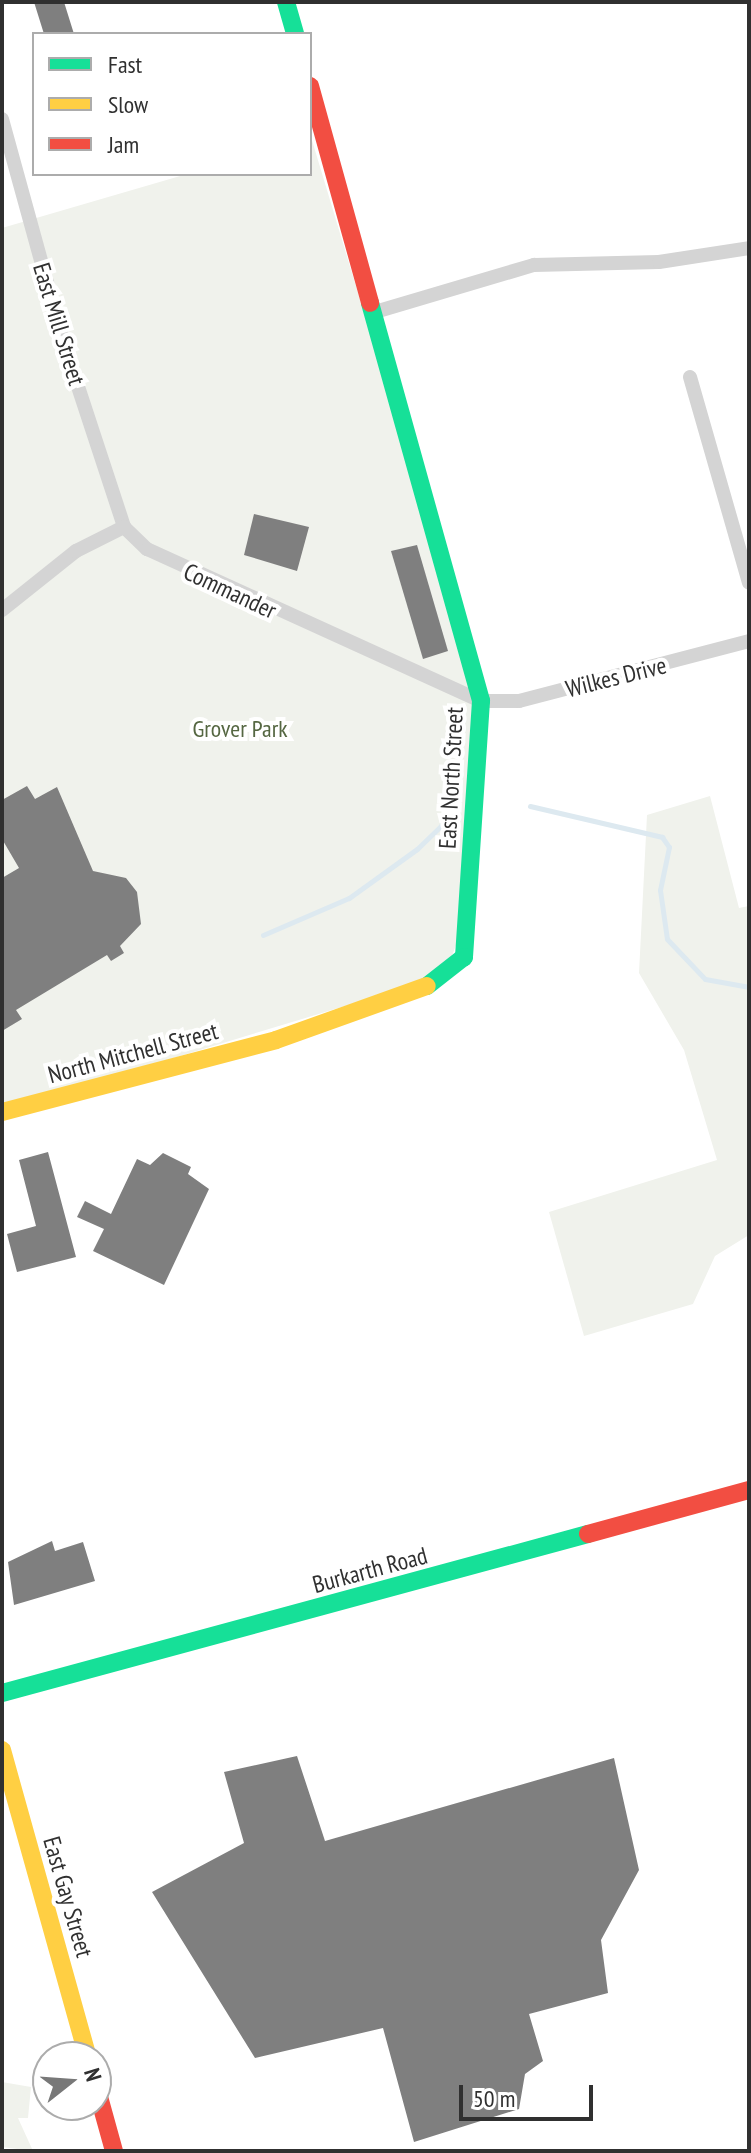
<!DOCTYPE html>
<style>
body{margin:0}
#map{position:relative;width:751px;height:2153px;overflow:hidden;background:#fff;font-family:"PT Sans Narrow",sans-serif}
div>[style]{position:absolute}
.green>*{inset:0;background:#f0f2ec}
.stream>*{height:5px;margin:-2.5px;padding:0 2.5px;transform-origin:2.5px;border-radius:2.5px;background:#dde9f0}
.building>*{inset:0;background:#7f7f7f}
.street>*{height:14px;margin:-7px;padding:0 7px;transform-origin:7px;border-radius:7px;background:#d4d4d4}
.fast>*{height:18px;margin:-9px;padding:0 9px;transform-origin:9px;border-radius:9px;background:#16e098}
.slow>*{height:18px;margin:-9px;padding:0 9px;transform-origin:9px;border-radius:9px;background:#ffcf43}
.jam>*{height:18px;margin:-9px;padding:0 9px;transform-origin:9px;border-radius:9px;background:#f24e42}
span{translate:-50% -50%;white-space:nowrap;text-align:center;line-height:1.15;-webkit-text-stroke:8px #fff;paint-order:stroke}
.street-label{font-size:24px;color:#303030}
.park-label{font-size:24px;color:#556742}
.frame{position:absolute;inset:0;border:4px solid #303030;pointer-events:none}
.legend{position:absolute;left:32px;top:32px;width:280px;height:144px;box-sizing:border-box;background:#fff;border:2px solid #acacac;margin:0;padding:10px 14px;list-style:none;font-size:24px;color:#303030}
.legend li{display:flex;align-items:center;gap:16px;height:40px}
.legend b{width:40px;border:2px solid #acacac}
.north{position:absolute;left:32px;top:2041px;width:80px;height:80px;box-sizing:border-box;background:#fff;border:2px solid #acacac;border-radius:50%;rotate:73deg;font-size:22px;font-weight:700;line-height:32px;text-align:center;color:#303030}
.north::after{content:'';display:block;margin:auto;width:28px;height:36px;background:#787878;clip-path:polygon(50% 0,100% 100%,50% 72%,0 100%)}
.scale{position:absolute;left:459px;top:2085px;width:134px;height:36px;box-sizing:border-box;border:4px solid #303030;border-top:0;padding-left:10px;font-size:24px;line-height:28px;white-space:nowrap;color:#303030;-webkit-text-stroke:6px #fff;paint-order:stroke}
</style>
<div id="map">
<div class="green">
<div style="clip-path:polygon(311px 137px,481px 701px,467px 917px,444px 976px,2px 1110px,2px 228px,187px 174px,310px 174px)"></div>
<div style="clip-path:polygon(710px 796px,739px 908px,749px 906px,749px 1235px,715px 1256px,693px 1304px,584px 1336px,549px 1212px,717px 1160px,684px 1050px,639px 973px,647px 815px)"></div>
<div style="clip-path:polygon(2px 2082px,31px 2087px,28px 2118px,18px 2118px,33px 2151px,2px 2147px)"></div>
</div>
<div class="stream">
<div style="left:530px;top:806px;width:136px;rotate:13.2deg"></div>
<div style="left:662px;top:837px;width:12px;rotate:55deg"></div>
<div style="left:669px;top:847px;width:44px;rotate:101.8deg"></div>
<div style="left:660px;top:890px;width:49px;rotate:81.9deg"></div>
<div style="left:667px;top:939px;width:55px;rotate:46.5deg"></div>
<div style="left:705px;top:979px;width:45px;rotate:10.3deg"></div>
<div style="left:263px;top:935px;width:94px;rotate:-23.3deg"></div>
<div style="left:349px;top:898px;width:84px;rotate:-35.8deg"></div>
<div style="left:417px;top:849px;width:33px;rotate:-44deg"></div>
<div style="left:441px;top:826px;width:38px;rotate:-67deg"></div>
</div>
<div class="building">
<div style="clip-path:polygon(34px 2px,64px 2px,74px 34px,44px 34px)"></div>
<div style="clip-path:polygon(254px 514px,309px 527px,297px 571px,244px 555px)"></div>
<div style="clip-path:polygon(417px 545px,448px 651px,423px 659px,391px 551px)"></div>
<div style="clip-path:polygon(27px 786px,35px 799px,57px 787px,93px 871px,126px 878px,137px 892px,141px 924px,120px 946px,124px 953px,111px 961px,107px 955px,16px 1010px,22px 1019px,2px 1031px,2px 878px,19px 868px,2px 839px,2px 800px)"></div>
<div style="clip-path:polygon(48px 1152px,76px 1257px,17px 1272px,7px 1234px,36px 1226px,19px 1160px)"></div>
<div style="clip-path:polygon(163px 1153px,191px 1167px,188px 1174px,209px 1189px,164px 1285px,93px 1251px,104px 1229px,77px 1217px,85px 1201px,111px 1214px,137px 1159px,150px 1165px)"></div>
<div style="clip-path:polygon(52px 1541px,55px 1551px,83px 1542px,95px 1581px,14px 1605px,8px 1562px)"></div>
<div style="clip-path:polygon(297px 1756px,325px 1841px,614px 1758px,639px 1870px,601px 1940px,608px 1993px,529px 2014px,543px 2061px,525px 2074px,519px 2109px,414px 2142px,383px 2028px,255px 2058px,152px 1892px,244px 1843px,224px 1772px)"></div>
</div>
<div class="street">
<div style="left:2px;top:119px;width:233px;rotate:74.6deg"></div>
<div style="left:64px;top:344px;width:193px;rotate:71.8deg"></div>
<div style="left:124px;top:527px;width:32px;rotate:44deg"></div>
<div style="left:147px;top:549px;width:367px;rotate:24.5deg"></div>
<div style="left:481px;top:701px;width:38px"></div>
<div style="left:519px;top:701px;width:238px;rotate:-14.6deg"></div>
<div style="left:375px;top:312px;width:166px;rotate:-16.5deg"></div>
<div style="left:534px;top:265px;width:125px;rotate:-1.4deg"></div>
<div style="left:659px;top:262px;width:91px;rotate:-8.8deg"></div>
<div style="left:690px;top:377px;width:214px;rotate:74deg"></div>
<div style="left:2px;top:610px;width:95px;rotate:-38.6deg"></div>
<div style="left:76px;top:551px;width:54px;rotate:-26.6deg"></div>
</div>
<div class="fast">
<div style="left:286px;top:2px;width:33px;rotate:74deg"></div>
<div style="left:370px;top:303px;width:413px;rotate:74.4deg"></div>
<div style="left:481px;top:701px;width:257px;rotate:93.8deg"></div>
<div style="left:464px;top:957px;width:47px;rotate:141.9deg"></div>
<div style="left:2px;top:1693px;width:607px;rotate:-15.18deg"></div>
</div>
<div class="slow">
<div style="left:2px;top:1112px;width:283px;rotate:-14.7deg"></div>
<div style="left:276px;top:1040px;width:160px;rotate:-19.7deg"></div>
<div style="left:2px;top:1750px;width:319px;rotate:74.4deg"></div>
</div>
<div class="jam">
<div style="left:310px;top:86px;width:225px;rotate:74.5deg"></div>
<div style="left:588px;top:1534px;width:167px;rotate:-15.3deg"></div>
<div style="left:96px;top:2086px;width:67px;rotate:74.5deg"></div>
</div>
<div class="street-label">
<span style="left:59px;top:324px;rotate:73deg">East Mill Street</span>
<span style="left:230px;top:591px;rotate:25deg">Commander</span>
<span style="left:616px;top:677px;rotate:-14deg">Wilkes Drive</span>
<span style="left:451px;top:778px;rotate:-87deg">East North Street</span>
<span style="left:133px;top:1053px;rotate:-15deg">North Mitchell Street</span>
<span style="left:370px;top:1570px;rotate:-15deg">Burkarth Road</span>
<span style="left:68px;top:1897px;rotate:74deg">East Gay Street</span>
</div>
<div class="park-label">
<span style="left:240px;top:729px">Grover Park</span>
</div>
<div class="frame"></div>
<ul class="legend">
<li><b style="height:10px;background:#16e098"></b>Fast</li>
<li><b style="height:10px;background:#ffcf43"></b>Slow</li>
<li><b style="height:10px;background:#f24e42"></b>Jam</li>
</ul>
<div class="north">N</div>
<div class="scale">50 m</div>
</div>
